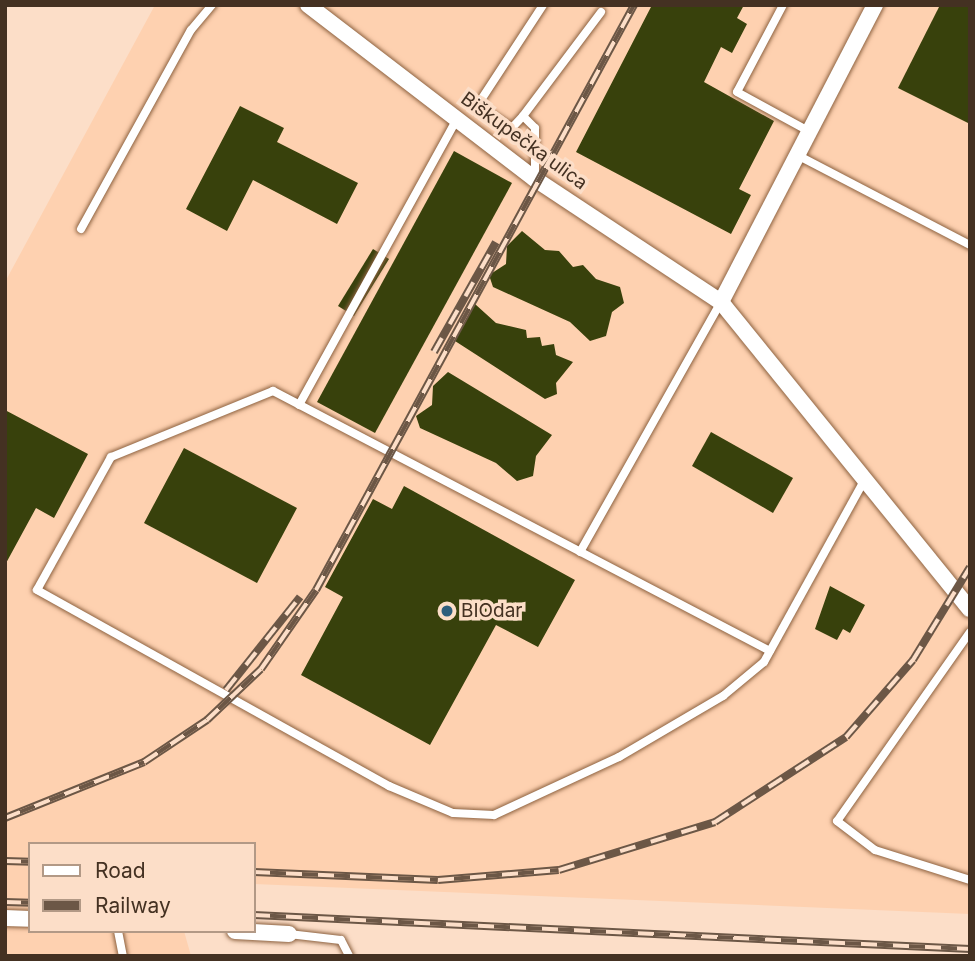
<!DOCTYPE html>
<meta charset="utf-8">
<style>
body{margin:0}
#map{position:relative;width:975px;height:961px;overflow:hidden;background:#fcdec8;font-family:Inter,sans-serif}
div>[style]{position:absolute}
.built>*{inset:0;background:#fed1b0}
.building>*{inset:0;background:#38410c}
.roads{filter:drop-shadow(0 0 2px #8d6240) drop-shadow(0 0 2px #8d6240)}
.service>*{height:8px;margin:-4px;padding:0 4px;transform-origin:4px;border-radius:4px;background:#fff}
.minor>*{height:16px;margin:-8px;padding:0 8px;transform-origin:8px;border-radius:8px;background:#fff}
.rail>*{height:8px;margin-top:-4px;transform-origin:0;background:repeating-linear-gradient(90deg,#fcdec8 0 16px,#6c5746 0 32px);box-sizing:border-box;border-block:2px solid #6c5746}
.dots>*{width:19px;height:19px;translate:-50% -50%;box-sizing:border-box;border:4px solid #fcdec8;border-radius:50%}
span{translate:-50% -50%;white-space:nowrap;text-align:center;line-height:1.15;-webkit-text-stroke:7px #fcdec8;paint-order:stroke}
.street-label{font-size:19px;color:#443122}
.poi-label{font-size:19px;color:#443122}
.left{translate:0 -50%;text-align:left}
.frame{position:absolute;inset:0;border:7px solid #443122;pointer-events:none}
.legend{position:absolute;left:28px;top:842px;width:228px;height:91px;box-sizing:border-box;background:#fcdec8;border:2px solid #b29986;margin:0;padding:9px 12px;list-style:none;font-size:21px;color:#443122}
.legend li{display:flex;align-items:center;gap:14px;height:35px}
.legend b{width:35px;border:2px solid #b29986}
</style>
<div id="map">
<div class="built">
<div style="clip-path:polygon(155px 5px,970px 5px,970px 914px,254px 884px,254px 844px,30px 844px,30px 931px,184px 931px,191px 956px,5px 956px,5px 282px)"></div>
</div>
<div class="building">
<div style="clip-path:polygon(652px 5px,744px 5px,737px 18px,747px 24px,732px 53px,721px 47px,704px 82px,774px 121px,739px 189px,751px 195px,731px 234px,576px 152px)"></div>
<div style="clip-path:polygon(940px 5px,970px 5px,970px 124px,898px 88px)"></div>
<div style="clip-path:polygon(240px 106px,284px 128px,277px 142px,358px 183px,337px 224px,253px 180px,227px 231px,186px 209px)"></div>
<div style="clip-path:polygon(454px 151px,512px 183px,375px 433px,317px 402px)"></div>
<div style="clip-path:polygon(522px 231px,545px 250px,559px 251px,573px 267px,583px 265px,596px 279px,620px 287px,624px 303px,612px 312px,606px 336px,590px 341px,570px 322px,493px 287px,489px 275px,506px 264px,507px 246px)"></div>
<div style="clip-path:polygon(373px 249px,389px 259px,354px 316px,338px 306px)"></div>
<div style="clip-path:polygon(475px 304px,496px 323px,526px 330px,527px 338px,540px 337px,542px 346px,554px 344px,556px 355px,573px 362px,556px 383px,557px 394px,545px 399px,455px 341px)"></div>
<div style="clip-path:polygon(448px 372px,552px 435px,536px 456px,533px 476px,517px 481px,496px 463px,420px 428px,416px 416px,432px 405px,433px 386px)"></div>
<div style="clip-path:polygon(5px 410px,88px 454px,54px 518px,36px 508px,5px 565px)"></div>
<div style="clip-path:polygon(711px 432px,793px 478px,773px 513px,692px 466px)"></div>
<div style="clip-path:polygon(184px 448px,297px 508px,257px 583px,144px 523px)"></div>
<div style="clip-path:polygon(404px 486px,575px 580px,538px 647px,496px 625px,430px 745px,301px 675px,343px 597px,325px 587px,373px 499px,392px 509px)"></div>
<div style="clip-path:polygon(830px 586px,865px 605px,850px 633px,843px 629px,837px 640px,815px 629px)"></div>
</div>
<div class="roads">
<div class="service">
<div style="left:783px;top:5px;width:98px;rotate:117.9deg"></div>
<div style="left:737px;top:92px;width:83px;rotate:28.7deg"></div>
<div style="left:523px;top:116px;width:16px;rotate:133deg"></div>
<div style="left:512px;top:128px;width:41px;rotate:-147.8deg"></div>
<div style="left:477px;top:106px;width:121px;rotate:-56.8deg"></div>
<div style="left:799px;top:156px;width:193px;rotate:27.5deg"></div>
<div style="left:535px;top:179px;width:51px;rotate:-90deg"></div>
<div style="left:535px;top:128px;width:17px;rotate:-135deg"></div>
<div style="left:523px;top:116px;width:130px;rotate:-53.1deg"></div>
<div style="left:81px;top:229px;width:227px;rotate:-61.1deg"></div>
<div style="left:191px;top:30px;width:33px;rotate:-50deg"></div>
<div style="left:299px;top:405px;width:327px;rotate:-61.1deg"></div>
<div style="left:580px;top:552px;width:287px;rotate:-60.6deg"></div>
<div style="left:970px;top:632px;width:231px;rotate:125.1deg"></div>
<div style="left:837px;top:821px;width:48px;rotate:37.3deg"></div>
<div style="left:875px;top:850px;width:100px;rotate:17.5deg"></div>
<div style="left:770px;top:651px;width:561px;rotate:-152.38deg"></div>
<div style="left:273px;top:391px;width:175px;rotate:157.8deg"></div>
<div style="left:111px;top:457px;width:152px;rotate:119.1deg"></div>
<div style="left:37px;top:590px;width:403px;rotate:29.1deg"></div>
<div style="left:389px;top:786px;width:69px;rotate:22.9deg"></div>
<div style="left:453px;top:813px;width:41px;rotate:2.8deg"></div>
<div style="left:494px;top:815px;width:138px;rotate:-24.9deg"></div>
<div style="left:619px;top:757px;width:121px;rotate:-30.4deg"></div>
<div style="left:723px;top:696px;width:53px;rotate:-39.7deg"></div>
<div style="left:764px;top:662px;width:209px;rotate:-61.1deg"></div>
<div style="left:118px;top:931px;width:25px;rotate:79deg"></div>
<div style="left:289px;top:934px;width:52px;rotate:6.6deg"></div>
<div style="left:341px;top:940px;width:18px;rotate:63deg"></div>
</div>
<div class="minor">
<div style="left:308px;top:5px;width:286px;rotate:37.5deg"></div>
<div style="left:535px;top:179px;width:223px;rotate:33.5deg"></div>
<div style="left:721px;top:302px;width:395px;rotate:51deg"></div>
<div style="left:721px;top:302px;width:335px;rotate:-62.6deg"></div>
<div style="left:5px;top:918px;width:25px;rotate:2deg"></div>
<div style="left:235px;top:931px;width:54px;rotate:3.2deg"></div>
</div>
</div>
<div class="rail">
<div style="left:434px;top:352px;width:126px;rotate:-60.6deg"></div>
<div style="left:226px;top:690px;width:119px;rotate:-51.5deg"></div>
<div style="left:5px;top:818px;width:150px;rotate:-21.9deg"></div>
<div style="left:144px;top:762px;width:76px;rotate:-33.7deg"></div>
<div style="left:207px;top:720px;width:74px;rotate:-43.4deg"></div>
<div style="left:261px;top:669px;width:96px;rotate:-55.2deg"></div>
<div style="left:316px;top:590px;width:666px;rotate:-61.47deg"></div>
<div style="left:5px;top:861px;width:25px;rotate:2deg"></div>
<div style="left:254px;top:872px;width:184px;rotate:2.5deg"></div>
<div style="left:438px;top:880px;width:121px;rotate:-4.7deg"></div>
<div style="left:559px;top:870px;width:163px;rotate:-17.1deg"></div>
<div style="left:715px;top:822px;width:156px;rotate:-33deg"></div>
<div style="left:846px;top:737px;width:102px;rotate:-49deg"></div>
<div style="left:913px;top:660px;width:109px;rotate:-58.5deg"></div>
<div style="left:5px;top:902px;width:25px;rotate:2deg"></div>
<div style="left:254px;top:915px;width:717px;rotate:2.72deg"></div>
</div>
<div class="dots">
<div style="left:447px;top:611px;background:#2e5e7c"></div>
</div>
<div class="street-label">
<span style="left:524px;top:141px;rotate:36deg">Biškupečka ulica</span>
</div>
<div class="poi-label">
<span class="left" style="left:461px;top:611px">BIOdar</span>
</div>
<div class="frame"></div>
<ul class="legend">
<li><b style="height:9px;background:#fff"></b>Road</li>
<li><b style="height:9px;background:#6c5746"></b>Railway</li>
</ul>
</div>
